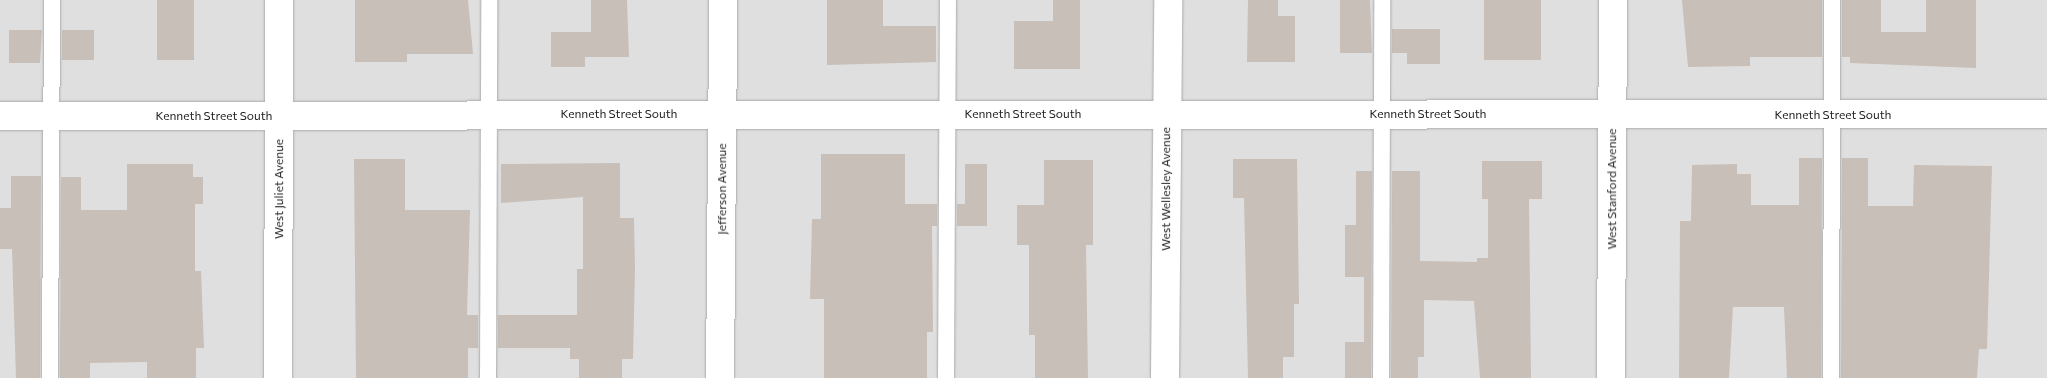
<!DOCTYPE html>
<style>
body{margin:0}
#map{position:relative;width:2047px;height:378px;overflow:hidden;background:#f2efe9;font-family:Commissioner,sans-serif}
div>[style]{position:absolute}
.residential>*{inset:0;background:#e0dfdf}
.building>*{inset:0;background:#c7bfb8}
.roads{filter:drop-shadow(0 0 1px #a9a9a9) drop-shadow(0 0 1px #a9a9a9)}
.service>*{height:16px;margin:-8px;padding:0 8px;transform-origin:8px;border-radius:8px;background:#fff}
.minor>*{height:28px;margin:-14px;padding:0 14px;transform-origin:14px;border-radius:14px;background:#fff}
span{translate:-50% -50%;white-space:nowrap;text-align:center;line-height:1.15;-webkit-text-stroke:5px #fff;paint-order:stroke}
.street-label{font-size:12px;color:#222}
</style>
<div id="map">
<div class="residential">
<div style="clip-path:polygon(0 0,2047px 0,2047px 378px,0 378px)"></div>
</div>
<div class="building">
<div style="clip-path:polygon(157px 0,194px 0,194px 60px,157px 60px)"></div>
<div style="clip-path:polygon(355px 0,468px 0,473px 54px,407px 54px,407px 62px,355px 62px)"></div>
<div style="clip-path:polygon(591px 0,627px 0,629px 57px,585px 57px,585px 67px,551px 67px,551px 32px,591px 32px)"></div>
<div style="clip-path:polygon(827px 0,883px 0,883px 26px,936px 26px,936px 62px,827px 65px)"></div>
<div style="clip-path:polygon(1053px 0,1080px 0,1080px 69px,1014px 69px,1014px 21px,1053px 21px)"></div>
<div style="clip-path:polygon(1248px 0,1278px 0,1278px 16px,1295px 16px,1295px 62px,1247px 62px)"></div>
<div style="clip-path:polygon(1340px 0,1370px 0,1372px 53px,1340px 53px)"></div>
<div style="clip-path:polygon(1484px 0,1541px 0,1541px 60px,1484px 60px)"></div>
<div style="clip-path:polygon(1682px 0,1822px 0,1822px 57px,1750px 57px,1750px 66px,1688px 67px)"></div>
<div style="clip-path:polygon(1842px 0,1881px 0,1881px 32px,1926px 32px,1926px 0,1976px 0,1976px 68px,1850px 63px,1850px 57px,1842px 57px)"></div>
<div style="clip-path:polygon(1392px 29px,1440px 29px,1440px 64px,1407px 64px,1407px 53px,1392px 53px)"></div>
<div style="clip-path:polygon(9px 30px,42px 30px,40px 63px,9px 63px)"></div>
<div style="clip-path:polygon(62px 30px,94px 30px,94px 60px,62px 60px)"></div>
<div style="clip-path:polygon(821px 154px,905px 154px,905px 204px,937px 204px,937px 226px,932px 226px,933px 332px,927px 332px,927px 378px,824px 378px,824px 299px,810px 299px,812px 219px,821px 219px)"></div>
<div style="clip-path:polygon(1799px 158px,1822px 158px,1821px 378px,1787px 378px,1784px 307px,1733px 307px,1729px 378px,1679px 378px,1680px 221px,1691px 221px,1692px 165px,1737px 164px,1737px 174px,1751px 174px,1751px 205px,1799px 205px)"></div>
<div style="clip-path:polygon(1842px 158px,1868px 158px,1868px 206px,1913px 206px,1914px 165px,1992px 166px,1987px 349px,1979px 349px,1977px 378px,1841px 378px)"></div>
<div style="clip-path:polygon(354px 159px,405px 159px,405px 210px,470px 210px,467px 315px,478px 315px,478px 348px,468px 348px,468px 378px,356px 378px)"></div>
<div style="clip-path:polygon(1233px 159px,1297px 159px,1299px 304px,1294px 304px,1294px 357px,1283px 357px,1283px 378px,1248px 378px,1244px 198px,1233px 198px)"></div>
<div style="clip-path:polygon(1044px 160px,1093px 160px,1093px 245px,1086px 245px,1088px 378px,1035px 378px,1035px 335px,1029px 335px,1029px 245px,1017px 245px,1017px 205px,1044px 205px)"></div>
<div style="clip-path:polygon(1482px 161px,1542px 161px,1542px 199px,1529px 199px,1531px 378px,1480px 378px,1474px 301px,1424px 300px,1424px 357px,1418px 357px,1418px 378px,1391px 378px,1392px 171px,1420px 171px,1420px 261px,1477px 262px,1477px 258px,1488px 258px,1488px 199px,1482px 199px)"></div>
<div style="clip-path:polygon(620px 163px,620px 218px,634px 218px,635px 269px,633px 359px,622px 359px,622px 378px,579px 378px,579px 359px,570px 359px,570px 348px,498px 348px,498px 315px,577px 315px,577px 269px,583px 269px,583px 197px,501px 203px,501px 164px)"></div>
<div style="clip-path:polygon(127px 164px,193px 164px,193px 177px,203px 177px,203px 204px,195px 204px,195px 271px,201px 271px,204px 348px,196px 348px,196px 378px,147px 378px,147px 362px,90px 363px,90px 378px,60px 378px,61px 177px,81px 177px,81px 210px,127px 210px)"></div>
<div style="clip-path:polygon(965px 164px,987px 164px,987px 226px,957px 226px,957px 204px,965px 204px)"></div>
<div style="clip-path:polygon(1356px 171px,1372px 171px,1371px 378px,1345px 378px,1345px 342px,1364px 342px,1364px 277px,1345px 277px,1345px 225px,1356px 225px)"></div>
<div style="clip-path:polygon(11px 176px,41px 176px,40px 378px,16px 378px,12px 249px,0 249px,0 208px,11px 208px)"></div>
</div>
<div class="roads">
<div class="service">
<div style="left:50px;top:378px;width:378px;rotate:-89.7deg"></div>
<div style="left:488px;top:378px;width:378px;rotate:-89.8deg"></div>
<div style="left:946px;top:378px;width:378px;rotate:-89.7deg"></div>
<div style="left:1381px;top:378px;width:378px;rotate:-89.8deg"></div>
<div style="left:1831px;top:378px;width:378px;rotate:-89.8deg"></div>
</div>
<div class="minor">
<div style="left:0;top:116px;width:2047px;rotate:-0.06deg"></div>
<div style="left:278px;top:378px;width:378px;rotate:-89.8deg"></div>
<div style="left:720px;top:378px;width:378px;rotate:-89.5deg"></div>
<div style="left:1165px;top:378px;width:378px;rotate:-89.5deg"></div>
<div style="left:1611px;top:378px;width:378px;rotate:-89.7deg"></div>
</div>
</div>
<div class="street-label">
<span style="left:619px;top:114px">Kenneth Street South</span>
<span style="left:1023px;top:114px">Kenneth Street South</span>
<span style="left:1428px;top:114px">Kenneth Street South</span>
<span style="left:1833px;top:115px">Kenneth Street South</span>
<span style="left:214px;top:116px">Kenneth Street South</span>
<span style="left:279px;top:189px;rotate:-90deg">West Juliet Avenue</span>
<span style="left:722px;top:189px;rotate:-90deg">Jefferson Avenue</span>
<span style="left:1166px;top:189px;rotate:-90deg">West Wellesley Avenue</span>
<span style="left:1612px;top:189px;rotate:-90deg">West Stanford Avenue</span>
</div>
</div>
